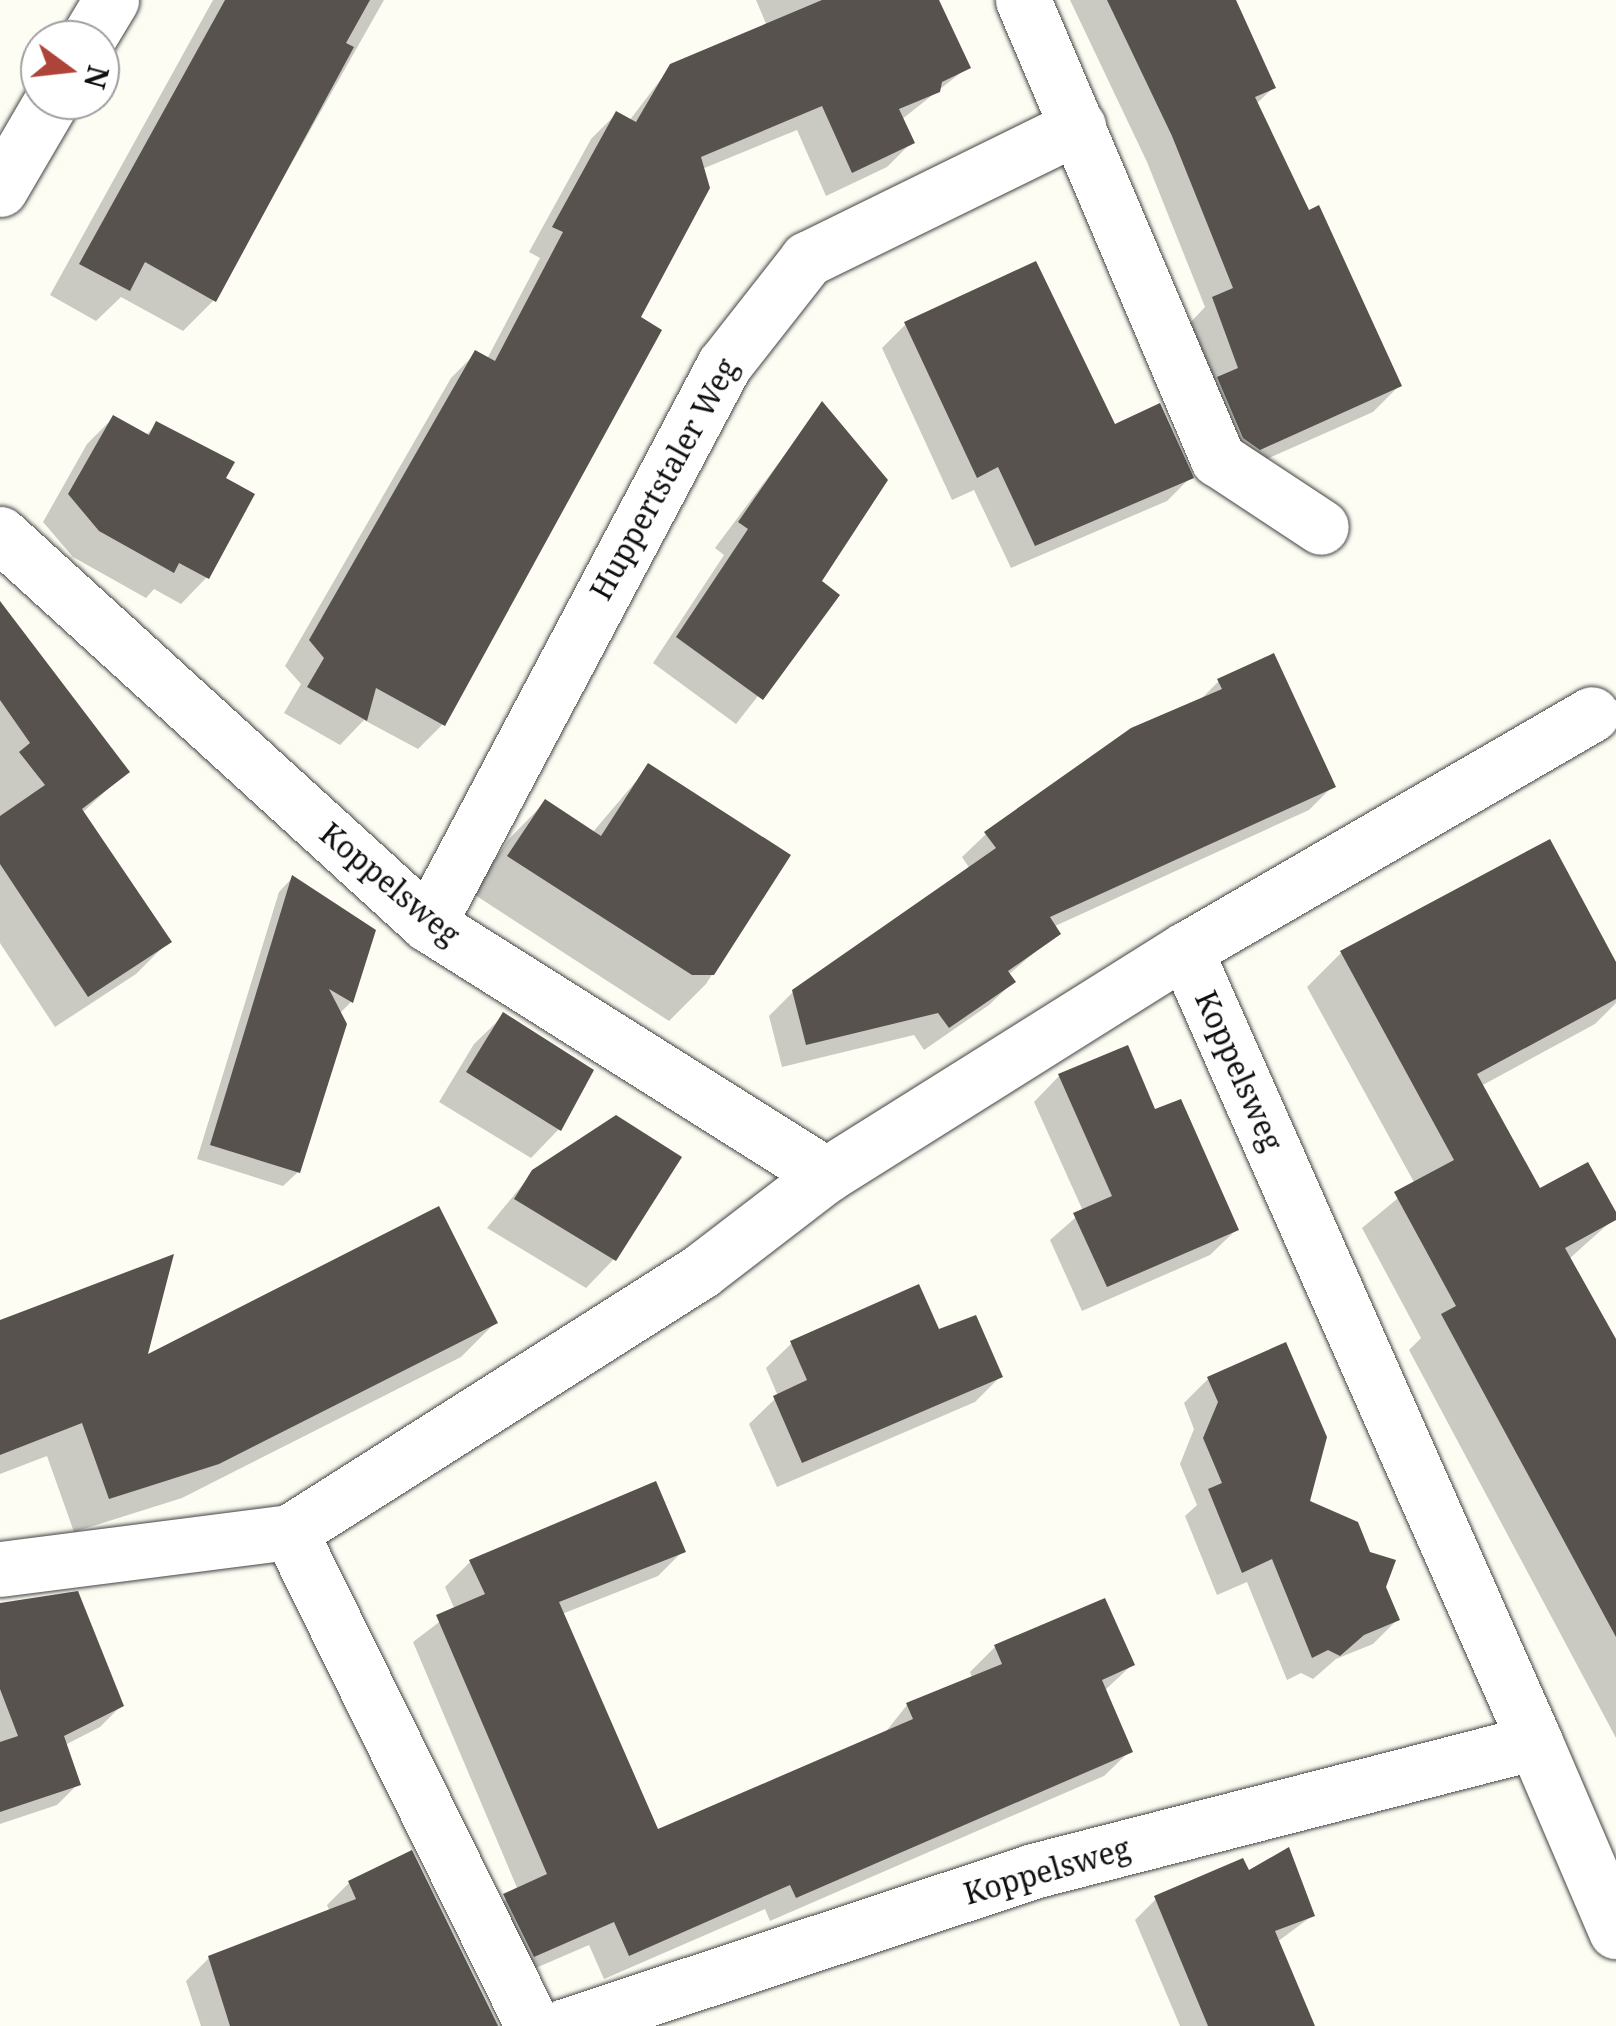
<!DOCTYPE html>
<style>
body{margin:0}
#map{position:relative;width:1616px;height:2026px;overflow:hidden;background:#fdfdf4;font-family:"Noto Serif",serif}
div>[style]{position:absolute}
.shadow>*{inset:0;background:#0003}
.building>*{inset:0;background:#57524d}
.roads{filter:drop-shadow(0 0 2px #434343) drop-shadow(0 0 2px #434343)}
.street>*{height:55px;margin:-27.5px;padding:0 27.5px;transform-origin:27.5px;border-radius:27.5px;background:#fff}
span{translate:-50% -50%;white-space:nowrap;text-align:center;line-height:1.15;-webkit-text-stroke:10px #fff;paint-order:stroke}
.street-label{font-size:30px;color:#101010}
.north{position:absolute;left:20px;top:20px;width:100px;height:100px;box-sizing:border-box;background:#fff;border:2px solid #9f9f9f;border-radius:50%;rotate:105deg;font-size:28px;font-weight:700;line-height:40px;text-align:center;color:#101010}
.north::after{content:'';display:block;margin:auto;width:35px;height:45px;background:#ae4439;clip-path:polygon(50% 0,100% 100%,50% 72%,0 100%)}
</style>
<div id="map">
<div class="shadow">
<div style="clip-path:polygon(213px 0,384px 0,214px 300px,183px 331px,121px 297px,96px 321px,50px 295px)"></div>
<div style="clip-path:polygon(756px 0,937px 0,968px 67px,901px 120px,912px 142px,887px 167px,826px 196px,797px 130px,702px 169px,443px 724px,418px 749px,364px 720px,340px 745px,284px 713px,301px 684px,285px 666px,451px 378px,476px 353px,487px 359px,540px 258px,529px 252px,591px 139px,616px 114px,629px 121px,671px 66px,767px 26px)"></div>
<div style="clip-path:polygon(1070px 0,1233px 0,1273px 88px,1255px 105px,1399px 386px,1373px 412px,1233px 474px,1188px 325px,1205px 307px,1147px 162px)"></div>
<div style="clip-path:polygon(906px 324px,1114px 428px,1191px 477px,1167px 501px,1011px 568px,974px 490px,952px 500px,882px 348px)"></div>
<div style="clip-path:polygon(822px 405px,819px 582px,836px 596px,736px 724px,653px 663px,724px 555px,715px 548px)"></div>
<div style="clip-path:polygon(113px 418px,145px 436px,157px 424px,222px 479px,207px 577px,181px 604px,154px 589px,146px 598px,73px 557px,43px 522px,87px 444px)"></div>
<div style="clip-path:polygon(0 605px,126px 772px,82px 813px,168px 942px,136px 974px,55px 1027px,0 943px)"></div>
<div style="clip-path:polygon(1219px 681px,1333px 786px,1309px 810px,1053px 927px,1057px 933px,1008px 975px,1013px 982px,989px 1005px,924px 1050px,914px 1035px,782px 1067px,769px 1016px,793px 992px,970px 869px,962px 857px,986px 834px,1198px 702px)"></div>
<div style="clip-path:polygon(649px 766px,788px 856px,706px 984px,669px 1021px,472px 893px,509px 839px,545px 802px,592px 833px)"></div>
<div style="clip-path:polygon(1549px 842px,1616px 967px,1616px 1003px,1595px 1024px,1481px 1086px,1539px 1191px,1616px 1217px,1569px 1259px,1616px 1344px,1616px 1738px,1409px 1350px,1421px 1338px,1362px 1228px,1415px 1184px,1307px 987px,1341px 953px)"></div>
<div style="clip-path:polygon(292px 878px,373px 931px,351px 1002px,339px 1014px,298px 1172px,283px 1186px,197px 1159px,279px 892px)"></div>
<div style="clip-path:polygon(503px 1016px,559px 1129px,531px 1158px,439px 1102px,474px 1044px)"></div>
<div style="clip-path:polygon(1059px 1076px,1153px 1112px,1236px 1230px,1210px 1255px,1082px 1311px,1050px 1240px,1083px 1211px,1034px 1102px)"></div>
<div style="clip-path:polygon(534px 1171px,614px 1259px,586px 1288px,487px 1228px)"></div>
<div style="clip-path:polygon(0 1320px,144px 1358px,495px 1323px,461px 1357px,182px 1498px,74px 1532px,47px 1456px,0 1474px)"></div>
<div style="clip-path:polygon(938px 1333px,1000px 1377px,975px 1402px,777px 1487px,749px 1424px,778px 1396px,766px 1368px,792px 1343px)"></div>
<div style="clip-path:polygon(1208px 1379px,1383px 1587px,1397px 1620px,1373px 1644px,1336px 1659px,1313px 1679px,1301px 1673px,1287px 1680px,1247px 1582px,1217px 1595px,1185px 1516px,1197px 1505px,1180px 1464px,1194px 1429px,1184px 1403px)"></div>
<div style="clip-path:polygon(683px 1551px,658px 1576px,562px 1614px,657px 1833px,884px 1734px,907px 1705px,972px 1678px,970px 1672px,995px 1647px,1132px 1665px,1104px 1691px,1130px 1751px,1104px 1776px,770px 1921px,765px 1909px,604px 1979px,589px 1945px,508px 1980px,479px 1921px,518px 1890px,413px 1642px,455px 1610px,445px 1587px,470px 1562px)"></div>
<div style="clip-path:polygon(0 1605px,121px 1706px,100px 1727px,65px 1745px,78px 1784px,57px 1805px,0 1824px)"></div>
<div style="clip-path:polygon(411px 1853px,499px 2026px,201px 2026px,186px 1981px,209px 1958px,330px 1912px,327px 1905px,349px 1883px)"></div>
<div style="clip-path:polygon(1248px 1874px,1312px 1916px,1277px 1942px,1314px 2026px,1180px 2026px,1135px 1920px,1156px 1899px)"></div>
</div>
<div class="building">
<div style="clip-path:polygon(225px 0,370px 0,346px 43px,354px 47px,216px 302px,145px 262px,130px 291px,79px 264px)"></div>
<div style="clip-path:polygon(822px 0,939px 0,971px 68px,942px 82px,940px 92px,899px 109px,915px 143px,852px 173px,822px 106px,701px 157px,710px 188px,641px 317px,662px 330px,445px 726px,376px 688px,367px 721px,307px 687px,324px 658px,309px 640px,475px 350px,495px 361px,563px 232px,552px 227px,616px 111px,636px 122px,670px 64px)"></div>
<div style="clip-path:polygon(1107px 0,1236px 0,1276px 88px,1255px 97px,1309px 210px,1319px 205px,1402px 386px,1260px 450px,1243px 438px,1217px 377px,1238px 368px,1212px 297px,1233px 288px,1172px 136px)"></div>
<div style="clip-path:polygon(1036px 261px,1115px 424px,1160px 403px,1194px 478px,1035px 546px,998px 467px,977px 478px,904px 322px)"></div>
<div style="clip-path:polygon(822px 401px,888px 480px,822px 581px,840px 595px,763px 700px,676px 637px,748px 529px,738px 522px)"></div>
<div style="clip-path:polygon(113px 415px,149px 435px,156px 421px,235px 462px,226px 478px,255px 494px,209px 579px,179px 563px,174px 573px,99px 531px,68px 494px)"></div>
<div style="clip-path:polygon(0 601px,130px 772px,82px 809px,172px 942px,88px 997px,0 864px,0 816px,45px 785px,19px 752px,30px 743px,0 700px)"></div>
<div style="clip-path:polygon(1274px 653px,1336px 787px,1050px 917px,1061px 934px,1008px 971px,1016px 982px,949px 1028px,938px 1013px,806px 1045px,792px 990px,996px 848px,984px 832px,1131px 728px,1222px 689px,1217px 679px)"></div>
<div style="clip-path:polygon(648px 763px,791px 855px,714px 975px,692px 975px,507px 856px,545px 799px,601px 836px)"></div>
<div style="clip-path:polygon(1550px 839px,1616px 962px,1616px 999px,1477px 1074px,1540px 1188px,1588px 1162px,1616px 1212px,1616px 1220px,1565px 1248px,1616px 1339px,1616px 1637px,1441px 1314px,1456px 1306px,1394px 1192px,1454px 1160px,1340px 951px)"></div>
<div style="clip-path:polygon(292px 875px,376px 930px,353px 1003px,329px 989px,347px 1024px,300px 1173px,210px 1145px)"></div>
<div style="clip-path:polygon(503px 1012px,594px 1070px,561px 1131px,466px 1072px)"></div>
<div style="clip-path:polygon(1128px 1045px,1155px 1109px,1181px 1099px,1239px 1230px,1107px 1287px,1073px 1213px,1112px 1196px,1058px 1074px)"></div>
<div style="clip-path:polygon(616px 1115px,682px 1157px,616px 1261px,514px 1199px,532px 1170px)"></div>
<div style="clip-path:polygon(439px 1206px,498px 1323px,219px 1464px,109px 1499px,82px 1423px,0 1455px,0 1320px,174px 1254px,148px 1354px)"></div>
<div style="clip-path:polygon(919px 1284px,939px 1329px,976px 1315px,1003px 1377px,802px 1463px,773px 1396px,807px 1380px,790px 1341px)"></div>
<div style="clip-path:polygon(1286px 1342px,1327px 1437px,1310px 1501px,1358px 1522px,1370px 1552px,1396px 1560px,1386px 1587px,1400px 1620px,1364px 1635px,1340px 1656px,1328px 1650px,1312px 1658px,1272px 1559px,1242px 1573px,1208px 1489px,1222px 1483px,1203px 1438px,1218px 1402px,1207px 1377px)"></div>
<div style="clip-path:polygon(656px 1481px,686px 1552px,559px 1602px,658px 1829px,913px 1719px,906px 1703px,1002px 1664px,994px 1645px,1105px 1598px,1135px 1665px,1102px 1680px,1133px 1752px,796px 1898px,790px 1885px,629px 1956px,614px 1922px,534px 1957px,503px 1894px,547px 1874px,436px 1615px,485px 1594px,469px 1560px)"></div>
<div style="clip-path:polygon(78px 1591px,124px 1706px,64px 1736px,81px 1785px,0 1812px,0 1742px,18px 1736px,0 1689px,0 1603px)"></div>
<div style="clip-path:polygon(1289px 1847px,1315px 1916px,1275px 1931px,1315px 2026px,1208px 2026px,1154px 1896px,1243px 1858px,1249px 1870px)"></div>
<div style="clip-path:polygon(412px 1850px,498px 2026px,230px 2026px,208px 1956px,356px 1899px,348px 1881px)"></div>
</div>
<div class="roads">
<div class="street">
<div style="left:1023px;top:0;width:499px;rotate:67deg"></div>
<div style="left:1218px;top:459px;width:123px;rotate:33.4deg"></div>
<div style="left:87px;top:40px;width:47px;rotate:-59deg"></div>
<div style="left:0;top:189px;width:103px;rotate:-59.7deg"></div>
<div style="left:0;top:534px;width:579px;rotate:42.34deg"></div>
<div style="left:428px;top:924px;width:471px;rotate:32.2deg"></div>
<div style="left:826px;top:1175px;width:158px;rotate:142.5deg"></div>
<div style="left:701px;top:1271px;width:487px;rotate:147.6deg"></div>
<div style="left:428px;top:924px;width:633px;rotate:-62.1deg"></div>
<div style="left:724px;top:365px;width:135px;rotate:-51.9deg"></div>
<div style="left:807px;top:259px;width:302px;rotate:-26.1deg"></div>
<div style="left:826px;top:1175px;width:424px;rotate:-32.1deg"></div>
<div style="left:0;top:1569px;width:292px;rotate:-7.3deg"></div>
<div style="left:290px;top:1532px;width:551px;rotate:63.81deg"></div>
<div style="left:1535px;top:1742px;width:866px;rotate:-113.84deg"></div>
<div style="left:1185px;top:950px;width:470px;rotate:-30.1deg"></div>
<div style="left:565px;top:2026px;width:493px;rotate:-18.3deg"></div>
<div style="left:1033px;top:1871px;width:518px;rotate:-14.41deg"></div>
<div style="left:1535px;top:1742px;width:206px;rotate:66.8deg"></div>
</div>
</div>
<div class="street-label">
<span style="left:664px;top:479px;rotate:-61deg">Huppertstaler Weg</span>
<span style="left:390px;top:884px;rotate:40deg">Koppelsweg</span>
<span style="left:1239px;top:1071px;rotate:66deg">Koppelsweg</span>
<span style="left:1047px;top:1871px;rotate:-16deg">Koppelsweg</span>
</div>
<div class="north">N</div>
</div>
